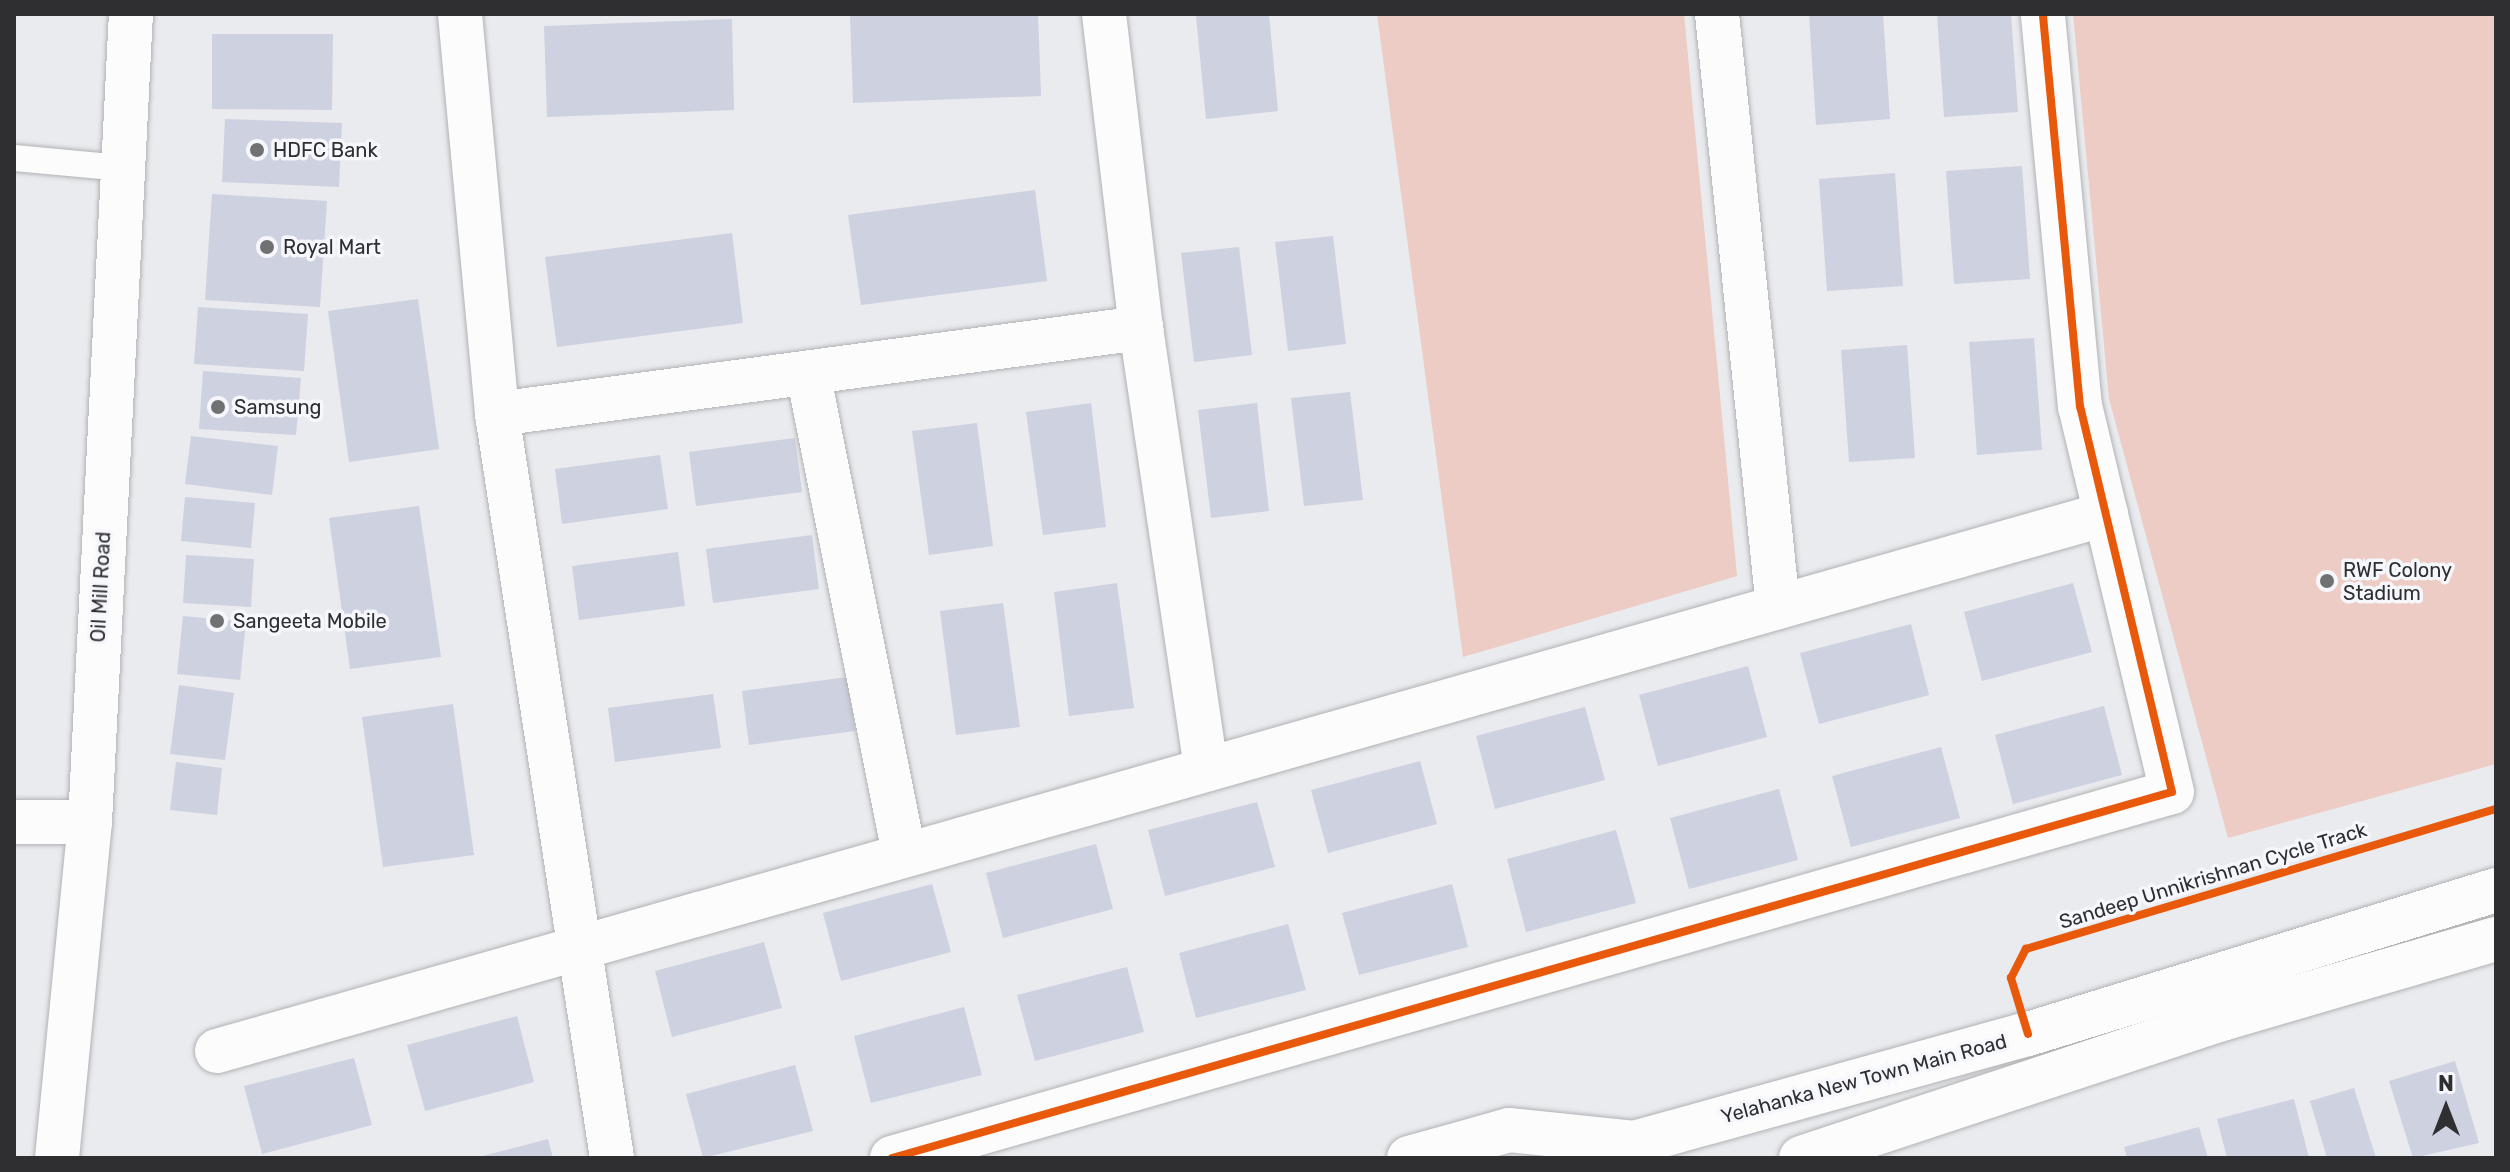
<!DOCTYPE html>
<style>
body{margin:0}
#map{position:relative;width:2510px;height:1172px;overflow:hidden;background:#e9ebee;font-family:Rubik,sans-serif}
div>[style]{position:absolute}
.green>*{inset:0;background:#ecccc4}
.building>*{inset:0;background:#ced1df}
.roads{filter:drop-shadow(0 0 2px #b1b2b4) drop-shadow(0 0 2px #b1b2b4)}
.service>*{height:26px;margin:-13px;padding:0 13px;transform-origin:13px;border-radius:13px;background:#fcfcfc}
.minor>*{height:44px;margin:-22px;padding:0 22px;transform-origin:22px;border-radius:22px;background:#fcfcfc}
.secondary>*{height:44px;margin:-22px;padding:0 22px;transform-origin:22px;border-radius:22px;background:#fcfcfc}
.cycleway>*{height:8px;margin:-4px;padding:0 4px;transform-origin:4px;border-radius:4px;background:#e8590c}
.dots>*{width:22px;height:22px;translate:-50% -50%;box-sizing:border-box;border:4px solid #f6f7fc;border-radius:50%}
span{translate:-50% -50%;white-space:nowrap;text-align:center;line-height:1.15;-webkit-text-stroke:7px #f6f7fc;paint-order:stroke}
.poi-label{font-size:20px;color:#2f2f31}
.left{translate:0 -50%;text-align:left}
.street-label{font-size:20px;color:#2f2f31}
.frame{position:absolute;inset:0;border:16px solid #2f2f31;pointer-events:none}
.north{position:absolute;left:2406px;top:1068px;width:80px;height:80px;-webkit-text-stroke:6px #f6f7fc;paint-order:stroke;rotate:0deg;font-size:22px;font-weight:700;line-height:32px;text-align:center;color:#2f2f31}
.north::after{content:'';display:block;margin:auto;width:28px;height:36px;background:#2f2f31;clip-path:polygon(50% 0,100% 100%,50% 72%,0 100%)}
</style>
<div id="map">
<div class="green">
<div style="clip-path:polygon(1377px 14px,1684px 14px,1737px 576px,1463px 657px)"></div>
<div style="clip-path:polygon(2073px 14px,2496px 14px,2496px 764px,2228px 838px,2109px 399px)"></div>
</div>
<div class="building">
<div style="clip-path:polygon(850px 14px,1038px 14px,1041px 96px,853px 103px)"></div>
<div style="clip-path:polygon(1269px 14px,1278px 111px,1206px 119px,1196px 16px)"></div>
<div style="clip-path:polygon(1809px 14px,1883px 14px,1890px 119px,1816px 125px)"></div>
<div style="clip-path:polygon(1937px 14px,2011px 14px,2018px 112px,1944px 117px)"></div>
<div style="clip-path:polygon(732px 19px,734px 110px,547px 117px,544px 26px)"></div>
<div style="clip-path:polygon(212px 34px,333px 34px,332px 110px,212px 109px)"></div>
<div style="clip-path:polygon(225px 119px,342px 123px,339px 187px,222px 182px)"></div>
<div style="clip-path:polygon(2022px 166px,2030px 279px,1954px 284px,1946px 171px)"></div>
<div style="clip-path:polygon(1895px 173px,1903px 286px,1827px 291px,1819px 179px)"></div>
<div style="clip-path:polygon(1035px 190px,1047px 281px,861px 305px,848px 215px)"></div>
<div style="clip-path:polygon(212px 194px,327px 201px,320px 307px,205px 300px)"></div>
<div style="clip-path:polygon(732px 233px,743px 323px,557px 347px,545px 257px)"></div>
<div style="clip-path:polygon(1333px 236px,1346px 344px,1288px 351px,1275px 242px)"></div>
<div style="clip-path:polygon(1239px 247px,1252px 355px,1194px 362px,1181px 253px)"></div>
<div style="clip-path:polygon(418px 299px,439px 449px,349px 462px,328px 311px)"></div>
<div style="clip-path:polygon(198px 307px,308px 314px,304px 371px,194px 364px)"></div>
<div style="clip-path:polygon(2034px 338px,2042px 450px,1977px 455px,1969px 342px)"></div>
<div style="clip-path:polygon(1907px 345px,1915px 458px,1849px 462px,1841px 350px)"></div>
<div style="clip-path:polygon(203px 371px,301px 378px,296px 435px,199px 429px)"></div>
<div style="clip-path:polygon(1350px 392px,1363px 500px,1304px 506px,1291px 398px)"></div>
<div style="clip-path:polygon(1091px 403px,1106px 527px,1043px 535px,1026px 412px)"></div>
<div style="clip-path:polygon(1257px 403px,1269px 511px,1211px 518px,1198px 410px)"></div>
<div style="clip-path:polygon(977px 423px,993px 546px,929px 555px,912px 431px)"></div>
<div style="clip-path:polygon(191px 436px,278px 446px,272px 495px,185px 484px)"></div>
<div style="clip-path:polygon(795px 438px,802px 492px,696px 506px,689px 452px)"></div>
<div style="clip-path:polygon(660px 455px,668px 509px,562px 524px,555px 469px)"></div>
<div style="clip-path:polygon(185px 497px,255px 503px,251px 548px,181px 541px)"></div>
<div style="clip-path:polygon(419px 506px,441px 657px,350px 669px,329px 518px)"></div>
<div style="clip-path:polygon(812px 535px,819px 589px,713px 603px,706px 549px)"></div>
<div style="clip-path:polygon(678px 552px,685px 606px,579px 620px,572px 566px)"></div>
<div style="clip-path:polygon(186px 555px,254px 559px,251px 607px,183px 603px)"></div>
<div style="clip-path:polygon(1117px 583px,1134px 708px,1069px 716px,1054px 592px)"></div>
<div style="clip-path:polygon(2073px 583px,2092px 652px,1982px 681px,1964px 612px)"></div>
<div style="clip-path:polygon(1003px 603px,1020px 727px,956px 735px,940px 611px)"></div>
<div style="clip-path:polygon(183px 616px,246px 622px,240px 680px,177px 674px)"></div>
<div style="clip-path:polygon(1911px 624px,1929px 695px,1819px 724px,1800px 653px)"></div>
<div style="clip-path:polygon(1748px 666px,1767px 737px,1658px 766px,1639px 695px)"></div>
<div style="clip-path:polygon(848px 677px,855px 731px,749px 745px,742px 691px)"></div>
<div style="clip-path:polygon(179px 685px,234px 693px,225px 760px,170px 754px)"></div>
<div style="clip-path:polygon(713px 694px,721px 748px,615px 762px,608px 708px)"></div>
<div style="clip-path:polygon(453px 704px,474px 855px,383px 867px,362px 717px)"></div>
<div style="clip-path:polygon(2104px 706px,2122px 775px,2013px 804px,1995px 735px)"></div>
<div style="clip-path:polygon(1585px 707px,1605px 780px,1495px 809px,1476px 736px)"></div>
<div style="clip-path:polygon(1941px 747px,1960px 818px,1851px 847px,1832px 776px)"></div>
<div style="clip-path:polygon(1420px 761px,1437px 824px,1328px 853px,1311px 790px)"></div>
<div style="clip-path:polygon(176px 762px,222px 768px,217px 815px,170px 810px)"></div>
<div style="clip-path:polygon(1779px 789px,1798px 860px,1689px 889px,1670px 818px)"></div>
<div style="clip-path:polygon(1257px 802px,1275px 867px,1165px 896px,1148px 830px)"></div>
<div style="clip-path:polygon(1616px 830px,1636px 903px,1526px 932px,1507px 859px)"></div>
<div style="clip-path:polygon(1096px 844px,1113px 909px,1003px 938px,986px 873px)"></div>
<div style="clip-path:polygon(932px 884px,951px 952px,841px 981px,823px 913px)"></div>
<div style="clip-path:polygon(1452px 884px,1468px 947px,1359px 975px,1342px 913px)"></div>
<div style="clip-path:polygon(1288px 924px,1306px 990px,1196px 1018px,1179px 953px)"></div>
<div style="clip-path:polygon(764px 942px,782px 1008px,672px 1037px,655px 971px)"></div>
<div style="clip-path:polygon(1127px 967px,1144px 1032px,1035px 1061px,1017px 995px)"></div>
<div style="clip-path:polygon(964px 1007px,982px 1075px,871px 1103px,854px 1036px)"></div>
<div style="clip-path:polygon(517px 1016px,534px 1082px,425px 1111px,407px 1045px)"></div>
<div style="clip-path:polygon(354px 1058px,372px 1125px,262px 1154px,244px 1086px)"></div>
<div style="clip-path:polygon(2455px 1061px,2479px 1143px,2413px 1158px,2389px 1081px)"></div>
<div style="clip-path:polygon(795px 1065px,813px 1131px,703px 1158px,686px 1094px)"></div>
<div style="clip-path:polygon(2354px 1088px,2376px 1158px,2327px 1158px,2310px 1101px)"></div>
<div style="clip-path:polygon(2294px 1099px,2309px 1158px,2227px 1158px,2217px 1119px)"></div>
<div style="clip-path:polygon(2199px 1127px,2208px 1158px,2127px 1158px,2124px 1147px)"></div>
<div style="clip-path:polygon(548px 1139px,553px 1158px,479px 1158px,479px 1157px)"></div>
</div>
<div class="roads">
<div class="service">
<div style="left:14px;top:158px;width:108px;rotate:5.3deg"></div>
</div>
<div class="minor">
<div style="left:460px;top:14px;width:402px;rotate:84.7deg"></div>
<div style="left:497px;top:414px;width:753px;rotate:81.21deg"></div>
<div style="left:1104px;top:14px;width:316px;rotate:83.3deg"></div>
<div style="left:1141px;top:328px;width:446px;rotate:81.6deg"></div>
<div style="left:1717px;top:14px;width:596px;rotate:84.13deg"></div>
<div style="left:808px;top:373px;width:491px;rotate:78.7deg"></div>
<div style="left:497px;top:414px;width:650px;rotate:-7.61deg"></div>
<div style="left:14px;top:822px;width:76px"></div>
<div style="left:217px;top:1051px;width:1964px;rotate:-15.87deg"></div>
<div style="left:892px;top:1158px;width:1331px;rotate:-15.96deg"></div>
<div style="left:2172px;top:792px;width:396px;rotate:-103.4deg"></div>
<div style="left:2080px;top:407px;width:395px;rotate:-95.4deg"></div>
</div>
<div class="secondary">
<div style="left:57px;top:1158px;width:338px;rotate:-84.4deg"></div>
<div style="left:90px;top:822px;width:809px;rotate:-87.1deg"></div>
<div style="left:1409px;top:1158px;width:104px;rotate:-15.6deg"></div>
<div style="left:1509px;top:1130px;width:126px;rotate:5.9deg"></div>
<div style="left:1634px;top:1143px;width:409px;rotate:-15.5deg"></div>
<div style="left:2028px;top:1034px;width:490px;rotate:-17.1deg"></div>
<div style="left:1801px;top:1158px;width:443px;rotate:-18.3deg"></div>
<div style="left:2222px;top:1019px;width:285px;rotate:-16.3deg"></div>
</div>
</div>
<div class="cycleway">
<div style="left:2028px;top:1034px;width:59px;rotate:-106.9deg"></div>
<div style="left:2011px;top:978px;width:33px;rotate:-63deg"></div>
<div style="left:2026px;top:949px;width:490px;rotate:-16.6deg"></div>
<div style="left:892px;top:1158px;width:1331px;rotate:-15.96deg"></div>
<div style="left:2172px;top:792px;width:396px;rotate:-103.4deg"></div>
<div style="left:2080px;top:407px;width:395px;rotate:-95.4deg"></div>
</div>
<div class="dots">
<div style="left:257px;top:150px;background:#707173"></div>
<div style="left:267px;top:247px;background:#707173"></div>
<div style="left:218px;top:407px;background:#707173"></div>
<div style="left:2327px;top:581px;background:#707173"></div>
<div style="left:217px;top:621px;background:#707173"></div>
</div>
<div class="poi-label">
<span class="left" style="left:273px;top:150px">HDFC Bank</span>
<span class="left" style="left:283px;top:247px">Royal Mart</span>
<span class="left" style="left:234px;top:407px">Samsung</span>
<span class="left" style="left:2343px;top:582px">RWF Colony<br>Stadium</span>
<span class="left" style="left:233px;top:621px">Sangeeta Mobile</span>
</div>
<div class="street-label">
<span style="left:101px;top:587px;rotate:-87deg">Oil Mill Road</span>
<span style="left:2213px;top:876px;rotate:-17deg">Sandeep Unnikrishnan Cycle Track</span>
<span style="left:1864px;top:1079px;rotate:-15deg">Yelahanka New Town Main Road</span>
</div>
<div class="frame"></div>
<div class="north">N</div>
</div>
